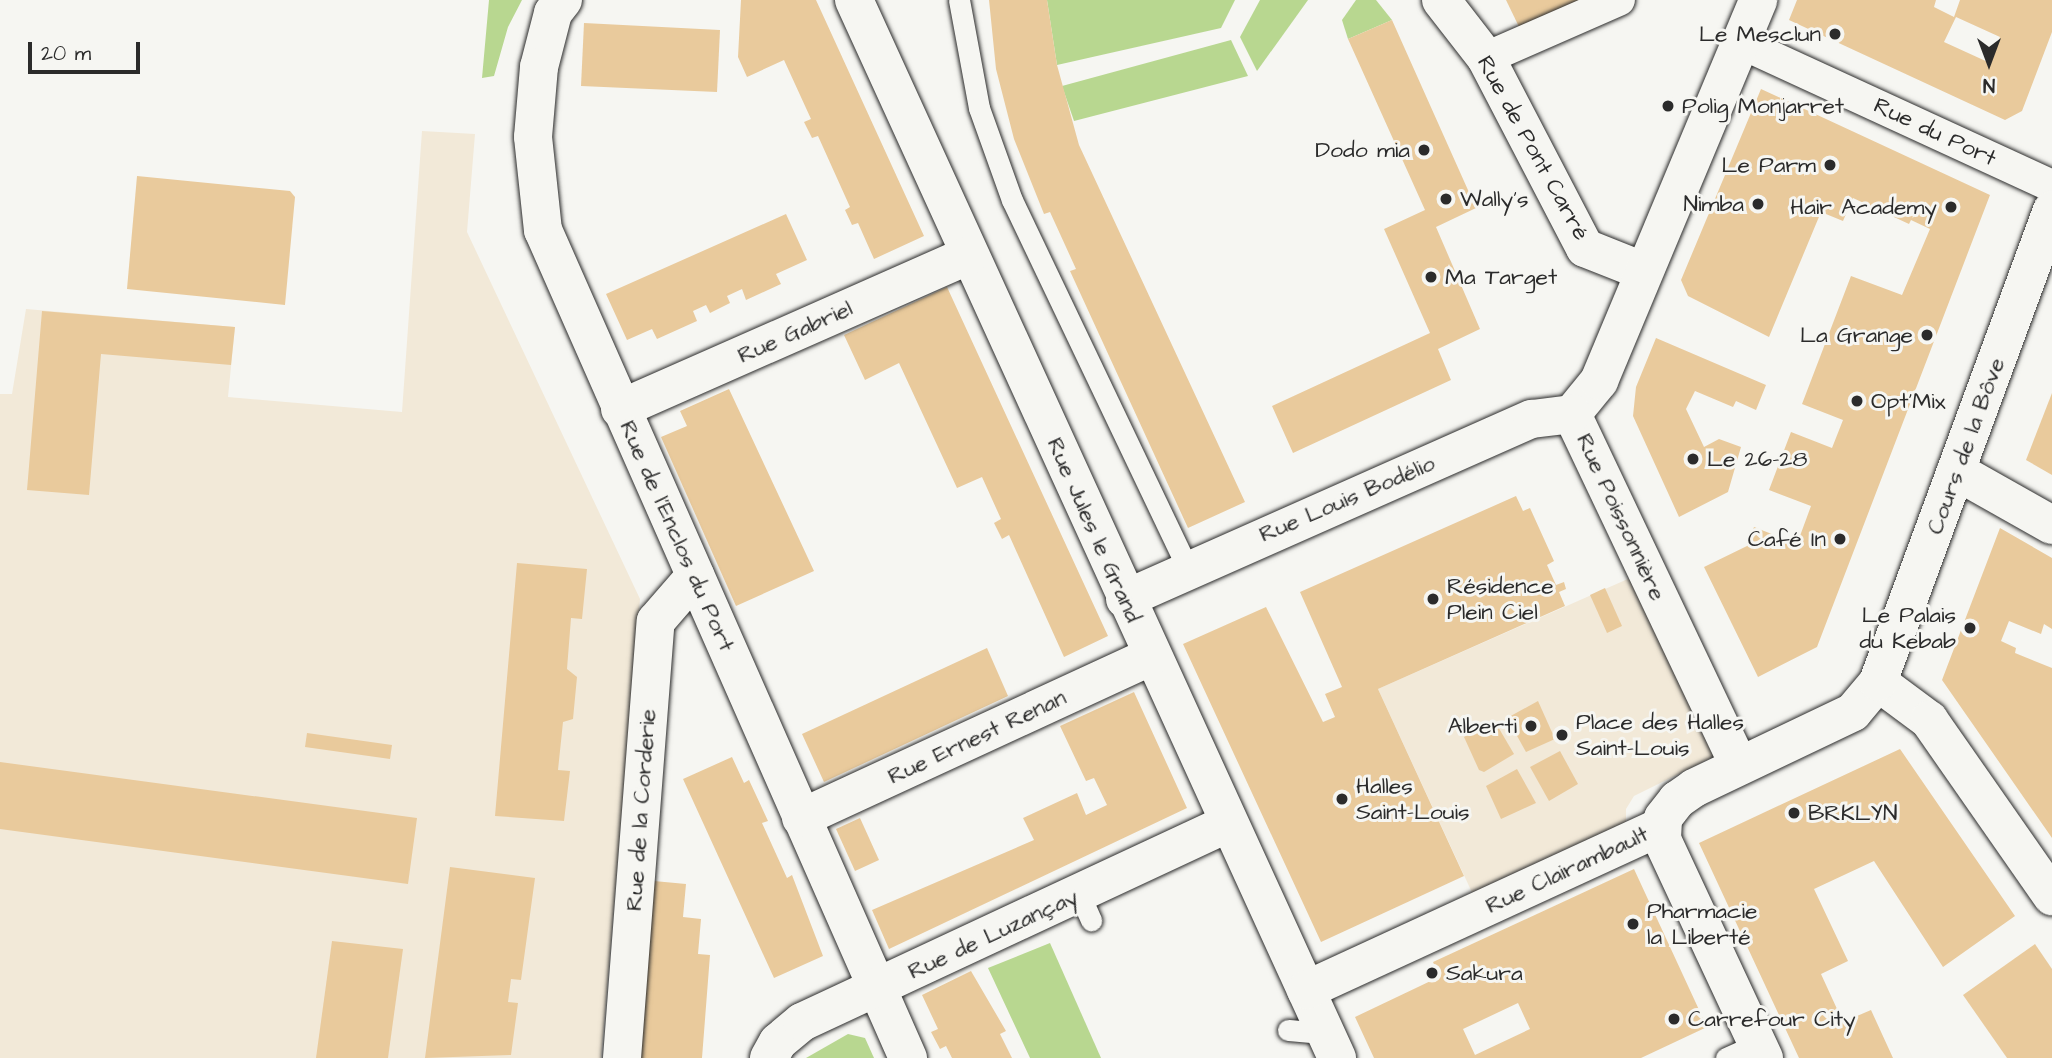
<!DOCTYPE html>
<meta charset="utf-8">
<style>
body{margin:0}
#map{position:relative;width:2052px;height:1058px;overflow:hidden;background:#f6f6f2;font-family:"Architects Daughter",sans-serif}
div>[style]{position:absolute}
.built>*{inset:0;background:#f2e9d8}
.green>*{inset:0;background:#b8d790}
.building>*{inset:0;background:#e9ca9c}
.roads{filter:drop-shadow(0 0 2px #2b2b2b) drop-shadow(0 0 2px #2b2b2b)}
.service>*{height:21px;margin:-10.5px;padding:0 10.5px;transform-origin:10.5px;border-radius:10.5px;background:#f6f6f2}
.pedestrian>*{height:32px;margin:-16px;padding:0 16px;transform-origin:16px;border-radius:16px;background:#f6f6f2}
.minor>*{height:38px;margin:-19px;padding:0 19px;transform-origin:19px;border-radius:19px;background:#f6f6f2}
.tertiary>*{height:38px;margin:-19px;padding:0 19px;transform-origin:19px;border-radius:19px;background:#f6f6f2}
.dots>*{width:19px;height:19px;translate:-50% -50%;box-sizing:border-box;border:4px solid #f6f6f2;border-radius:50%}
span{translate:-50% -50%;white-space:nowrap;text-align:center;line-height:1.15;-webkit-text-stroke:6px #f6f6f2;paint-order:stroke}
.poi-label{font-size:23px;color:#2b2b2b}
.right{translate:-100% -50%;text-align:right}
.left{translate:0 -50%;text-align:left}
.street-label{font-size:23px;color:#2b2b2b}
.north{position:absolute;left:1954px;top:28px;width:70px;height:70px;-webkit-text-stroke:5px #f6f6f2;paint-order:stroke;rotate:180deg;font-size:19px;font-weight:700;line-height:28px;text-align:center;color:#2b2b2b}
.north::after{content:'';display:block;margin:auto;width:24px;height:32px;background:#2b2b2b;clip-path:polygon(50% 0,100% 100%,50% 72%,0 100%)}
.scale{position:absolute;left:28px;top:42px;width:112px;height:32px;box-sizing:border-box;border:4px solid #2b2b2b;border-top:0;padding-left:9px;font-size:21px;line-height:24px;white-space:nowrap;color:#2b2b2b;-webkit-text-stroke:5px #f6f6f2;paint-order:stroke}
</style>
<div id="map">
<div class="built">
<div style="clip-path:polygon(422px 131px,475px 134px,467px 232px,640px 599px,601px 1058px,0 1058px,0 394px,12px 394px,26px 309px,235px 327px,228px 397px,402px 412px)"></div>
<div style="clip-path:polygon(1646px 571px,1715px 756px,1634px 796px,1626px 809px,1626px 824px,1475px 899px,1378px 689px)"></div>
</div>
<div class="green">
<div style="clip-path:polygon(489px 0,522px 0,508px 27px,494px 76px,482px 78px)"></div>
<div style="clip-path:polygon(1047px 0,1235px 0,1221px 28px,1057px 65px)"></div>
<div style="clip-path:polygon(1260px 0,1308px 0,1257px 71px,1240px 37px)"></div>
<div style="clip-path:polygon(1356px 0,1376px 0,1392px 20px,1348px 39px,1342px 20px)"></div>
<div style="clip-path:polygon(1231px 40px,1248px 76px,1074px 121px,1062px 86px)"></div>
<div style="clip-path:polygon(1050px 943px,1101px 1058px,1030px 1058px,988px 968px)"></div>
<div style="clip-path:polygon(848px 1034px,865px 1038px,874px 1058px,806px 1058px)"></div>
</div>
<div class="building">
<div style="clip-path:polygon(741px 0,816px 0,924px 236px,874px 259px,858px 223px,852px 225px,845px 210px,850px 207px,818px 136px,812px 138px,804px 122px,811px 119px,784px 60px,747px 77px,738px 57px)"></div>
<div style="clip-path:polygon(989px 0,1047px 0,1057px 65px,1079px 145px,1245px 502px,1188px 528px,1070px 271px,1076px 269px,1050px 212px,1044px 214px,1014px 139px,996px 69px)"></div>
<div style="clip-path:polygon(1506px 0,1594px 0,1522px 33px)"></div>
<div style="clip-path:polygon(evenodd,1797px 0,1936px 0,1934px 7px,1954px 17px,1960px 0,2052px 0,2052px 32px,2022px 111px,2005px 120px,1789px 20px,1797px 0,1956px 17px,2000px 37px,1990px 63px,1944px 42px,1956px 17px)"></div>
<div style="clip-path:polygon(1392px 20px,1476px 208px,1436px 227px,1480px 329px,1438px 349px,1451px 380px,1293px 453px,1272px 406px,1430px 333px,1384px 229px,1425px 210px,1348px 39px)"></div>
<div style="clip-path:polygon(584px 23px,720px 30px,717px 92px,581px 86px)"></div>
<div style="clip-path:polygon(1761px 89px,1990px 195px,1817px 647px,1758px 677px,1704px 567px,1747px 546px,1754px 527px,1797px 544px,1811px 506px,1769px 490px,1791px 432px,1832px 448px,1843px 420px,1802px 404px,1851px 276px,1902px 295px,1930px 229px,1911px 220px,1909px 224px,1853px 198px,1843px 221px,1821px 212px,1769px 337px,1688px 296px,1681px 280px)"></div>
<div style="clip-path:polygon(137px 176px,290px 191px,295px 197px,285px 305px,127px 289px)"></div>
<div style="clip-path:polygon(786px 214px,807px 260px,776px 274px,781px 284px,746px 300px,742px 289px,727px 296px,730px 303px,710px 313px,706px 305px,693px 311px,697px 321px,657px 339px,652px 329px,627px 340px,606px 294px)"></div>
<div style="clip-path:polygon(947px 287px,1108px 636px,1064px 657px,1009px 535px,1002px 539px,994px 523px,1001px 519px,982px 477px,957px 488px,899px 363px,865px 380px,844px 335px)"></div>
<div style="clip-path:polygon(42px 311px,235px 327px,231px 365px,101px 354px,89px 495px,27px 490px)"></div>
<div style="clip-path:polygon(1656px 338px,1766px 385px,1756px 410px,1736px 401px,1733px 407px,1695px 391px,1686px 409px,1704px 447px,1719px 439px,1741px 447px,1728px 492px,1679px 517px,1633px 416px,1636px 387px)"></div>
<div style="clip-path:polygon(729px 389px,814px 571px,736px 606px,661px 437px,687px 426px,680px 411px)"></div>
<div style="clip-path:polygon(2052px 393px,2052px 475px,2026px 460px)"></div>
<div style="clip-path:polygon(1516px 496px,1523px 511px,1530px 508px,1554px 561px,1547px 565px,1556px 585px,1564px 582px,1566px 589px,1559px 592px,1565px 606px,1378px 689px,1464px 876px,1321px 942px,1183px 644px,1266px 607px,1323px 722px,1335px 717px,1325px 694px,1342px 687px,1300px 592px)"></div>
<div style="clip-path:polygon(2000px 528px,2052px 558px,2052px 629px,2044px 624px,2041px 634px,2009px 621px,2001px 641px,2016px 648px,2015px 653px,2052px 668px,2052px 838px,1942px 680px)"></div>
<div style="clip-path:polygon(517px 563px,587px 569px,582px 619px,571px 618px,567px 669px,577px 677px,573px 719px,563px 722px,558px 770px,570px 771px,564px 821px,495px 816px)"></div>
<div style="clip-path:polygon(1605px 588px,1622px 626px,1607px 633px,1590px 595px)"></div>
<div style="clip-path:polygon(987px 648px,1008px 696px,824px 782px,802px 734px)"></div>
<div style="clip-path:polygon(1134px 692px,1187px 808px,889px 949px,872px 910px,1034px 840px,1023px 818px,1077px 793px,1086px 815px,1107px 805px,1094px 778px,1086px 781px,1060px 726px)"></div>
<div style="clip-path:polygon(1538px 701px,1555px 739px,1526px 752px,1507px 718px)"></div>
<div style="clip-path:polygon(1494px 720px,1514px 754px,1484px 772px,1479px 770px,1464px 737px)"></div>
<div style="clip-path:polygon(307px 733px,392px 745px,390px 759px,305px 747px)"></div>
<div style="clip-path:polygon(1900px 749px,2015px 916px,1943px 967px,1874px 861px,1814px 889px,1848px 961px,1821px 974px,1843px 1022px,1871px 1010px,1893px 1058px,1799px 1058px,1699px 843px)"></div>
<div style="clip-path:polygon(1560px 751px,1578px 784px,1549px 801px,1530px 767px)"></div>
<div style="clip-path:polygon(732px 757px,744px 783px,749px 780px,768px 821px,762px 823px,787px 878px,792px 875px,823px 956px,774px 978px,683px 779px)"></div>
<div style="clip-path:polygon(0 762px,417px 818px,408px 884px,0 829px)"></div>
<div style="clip-path:polygon(1517px 769px,1536px 803px,1501px 819px,1486px 786px)"></div>
<div style="clip-path:polygon(860px 818px,879px 860px,855px 871px,836px 829px)"></div>
<div style="clip-path:polygon(450px 867px,535px 878px,521px 980px,511px 979px,508px 1002px,518px 1003px,511px 1055px,425px 1058px)"></div>
<div style="clip-path:polygon(evenodd,1634px 869px,1707px 1027px,1641px 1058px,1374px 1058px,1355px 1017px,1439px 977px,1433px 962px,1634px 869px,1518px 1003px,1530px 1029px,1475px 1055px,1463px 1029px,1518px 1003px)"></div>
<div style="clip-path:polygon(654px 881px,686px 884px,683px 917px,701px 919px,698px 954px,710px 955px,702px 1058px,638px 1058px)"></div>
<div style="clip-path:polygon(332px 941px,403px 949px,388px 1058px,316px 1058px)"></div>
<div style="clip-path:polygon(2035px 944px,2052px 969px,2052px 1058px,2007px 1058px,1963px 995px)"></div>
<div style="clip-path:polygon(971px 971px,1006px 1031px,1000px 1034px,1012px 1058px,952px 1058px,946px 1046px,940px 1049px,931px 1032px,938px 1029px,922px 995px)"></div>
</div>
<div class="roads">
<div class="service">
<div style="left:959px;top:0;width:110px;rotate:79.5deg"></div>
<div style="left:979px;top:108px;width:98px;rotate:70.3deg"></div>
<div style="left:1012px;top:200px;width:409px;rotate:64.5deg"></div>
<div style="left:1079px;top:893px;width:30px;rotate:66deg"></div>
<div style="left:1288px;top:1030px;width:38px;rotate:5deg"></div>
<div style="left:1726px;top:1058px;width:34px;rotate:-24deg"></div>
</div>
<div class="pedestrian">
<div style="left:1741px;top:43px;width:342px;rotate:24.7deg"></div>
<div style="left:1486px;top:58px;width:145px;rotate:-23.6deg"></div>
</div>
<div class="minor">
<div style="left:563px;top:0;width:16px;rotate:128deg"></div>
<div style="left:553px;top:13px;width:56px;rotate:104.5deg"></div>
<div style="left:539px;top:67px;width:70px;rotate:94.9deg"></div>
<div style="left:533px;top:137px;width:94px;rotate:83.9deg"></div>
<div style="left:543px;top:230px;width:905px;rotate:66.21deg"></div>
<div style="left:854px;top:0;width:1163px;rotate:65.46deg"></div>
<div style="left:1441px;top:0;width:73px;rotate:52.2deg"></div>
<div style="left:1486px;top:58px;width:214px;rotate:62.5deg"></div>
<div style="left:1585px;top:248px;width:62px;rotate:21.6deg"></div>
<div style="left:620px;top:409px;width:381px;rotate:-23.8deg"></div>
<div style="left:1572px;top:414px;width:43px;rotate:-50.7deg"></div>
<div style="left:1599px;top:381px;width:413px;rotate:-67.3deg"></div>
<div style="left:1572px;top:414px;width:389px;rotate:64.6deg"></div>
<div style="left:1956px;top:471px;width:110px;rotate:29.4deg"></div>
<div style="left:1125px;top:599px;width:445px;rotate:-23.9deg"></div>
<div style="left:1532px;top:419px;width:40px;rotate:-7.1deg"></div>
<div style="left:1878px;top:682px;width:64px;rotate:36.7deg"></div>
<div style="left:1929px;top:720px;width:215px;rotate:55.1deg"></div>
<div style="left:801px;top:818px;width:387px;rotate:-24.8deg"></div>
<div style="left:1306px;top:990px;width:390px;rotate:-24.7deg"></div>
<div style="left:622px;top:1058px;width:438px;rotate:-85.6deg"></div>
<div style="left:656px;top:621px;width:60px;rotate:-49.1deg"></div>
<div style="left:769px;top:1058px;width:18px;rotate:-61deg"></div>
<div style="left:778px;top:1042px;width:31px;rotate:-40deg"></div>
<div style="left:802px;top:1022px;width:470px;rotate:-25deg"></div>
</div>
<div class="tertiary">
<div style="left:1764px;top:1058px;width:242px;rotate:-115deg"></div>
<div style="left:1662px;top:839px;width:21px;rotate:-87deg"></div>
<div style="left:1663px;top:818px;width:23px;rotate:-52deg"></div>
<div style="left:1677px;top:800px;width:21px;rotate:-35deg"></div>
<div style="left:1694px;top:788px;width:176px;rotate:-25.5deg"></div>
<div style="left:1853px;top:712px;width:39px;rotate:-50deg"></div>
<div style="left:1878px;top:682px;width:503px;rotate:-69.76deg"></div>
</div>
</div>
<div class="dots">
<div style="left:1835px;top:34px;background:#2b2b2b"></div>
<div style="left:1668px;top:106px;background:#2b2b2b"></div>
<div style="left:1424px;top:150px;background:#2b2b2b"></div>
<div style="left:1830px;top:165px;background:#2b2b2b"></div>
<div style="left:1446px;top:199px;background:#2b2b2b"></div>
<div style="left:1758px;top:204px;background:#2b2b2b"></div>
<div style="left:1951px;top:207px;background:#2b2b2b"></div>
<div style="left:1431px;top:277px;background:#2b2b2b"></div>
<div style="left:1927px;top:335px;background:#2b2b2b"></div>
<div style="left:1857px;top:401px;background:#2b2b2b"></div>
<div style="left:1693px;top:459px;background:#2b2b2b"></div>
<div style="left:1840px;top:539px;background:#2b2b2b"></div>
<div style="left:1433px;top:599px;background:#2b2b2b"></div>
<div style="left:1970px;top:628px;background:#2b2b2b"></div>
<div style="left:1531px;top:726px;background:#2b2b2b"></div>
<div style="left:1562px;top:735px;background:#2b2b2b"></div>
<div style="left:1342px;top:799px;background:#2b2b2b"></div>
<div style="left:1794px;top:813px;background:#2b2b2b"></div>
<div style="left:1633px;top:924px;background:#2b2b2b"></div>
<div style="left:1432px;top:973px;background:#2b2b2b"></div>
<div style="left:1674px;top:1019px;background:#2b2b2b"></div>
</div>
<div class="poi-label">
<span class="right" style="left:1821px;top:34px">Le Mesclun</span>
<span class="left" style="left:1682px;top:106px">Polig Monjarret</span>
<span class="right" style="left:1410px;top:150px">Dodo mia</span>
<span class="right" style="left:1816px;top:165px">Le Parm</span>
<span class="left" style="left:1460px;top:199px">Wally's</span>
<span class="right" style="left:1744px;top:204px">Nimba</span>
<span class="right" style="left:1937px;top:207px">Hair Academy</span>
<span class="left" style="left:1445px;top:277px">Ma Target</span>
<span class="right" style="left:1913px;top:335px">La Grange</span>
<span class="left" style="left:1871px;top:401px">Opt'Mix</span>
<span class="left" style="left:1707px;top:459px">Le 26-28</span>
<span class="right" style="left:1826px;top:539px">Café In</span>
<span class="left" style="left:1447px;top:599px">Résidence<br>Plein Ciel</span>
<span class="right" style="left:1956px;top:628px">Le Palais<br>du Kebab</span>
<span class="left" style="left:1576px;top:735px">Place des Halles<br>Saint-Louis</span>
<span class="right" style="left:1517px;top:726px">Alberti</span>
<span class="left" style="left:1356px;top:799px">Halles<br>Saint-Louis</span>
<span class="left" style="left:1808px;top:813px">BRKLYN</span>
<span class="left" style="left:1647px;top:924px">Pharmacie<br>la Liberté</span>
<span class="left" style="left:1446px;top:973px">Sakura</span>
<span class="left" style="left:1688px;top:1019px">Carrefour City</span>
</div>
<div class="street-label">
<span style="left:1935px;top:132px;rotate:25deg">Rue du Port</span>
<span style="left:1533px;top:148px;rotate:61deg">Rue de Pont Carré</span>
<span style="left:795px;top:332px;rotate:-24deg">Rue Gabriel</span>
<span style="left:1966px;top:446px;rotate:-70deg">Cours de la Bôve</span>
<span style="left:1347px;top:499px;rotate:-23deg">Rue Louis Bodélio</span>
<span style="left:1621px;top:517px;rotate:65deg">Rue Poissonnière</span>
<span style="left:1094px;top:530px;rotate:66deg">Rue Jules le Grand</span>
<span style="left:677px;top:536px;rotate:66deg">Rue de l'Enclos du Port</span>
<span style="left:977px;top:737px;rotate:-25deg">Rue Ernest Renan</span>
<span style="left:641px;top:810px;rotate:-86deg">Rue de la Corderie</span>
<span style="left:1567px;top:870px;rotate:-25deg">Rue Clairambault</span>
<span style="left:993px;top:934px;rotate:-25deg">Rue de Luzançay</span>
</div>
<div class="north">N</div>
<div class="scale">20 m</div>
</div>
